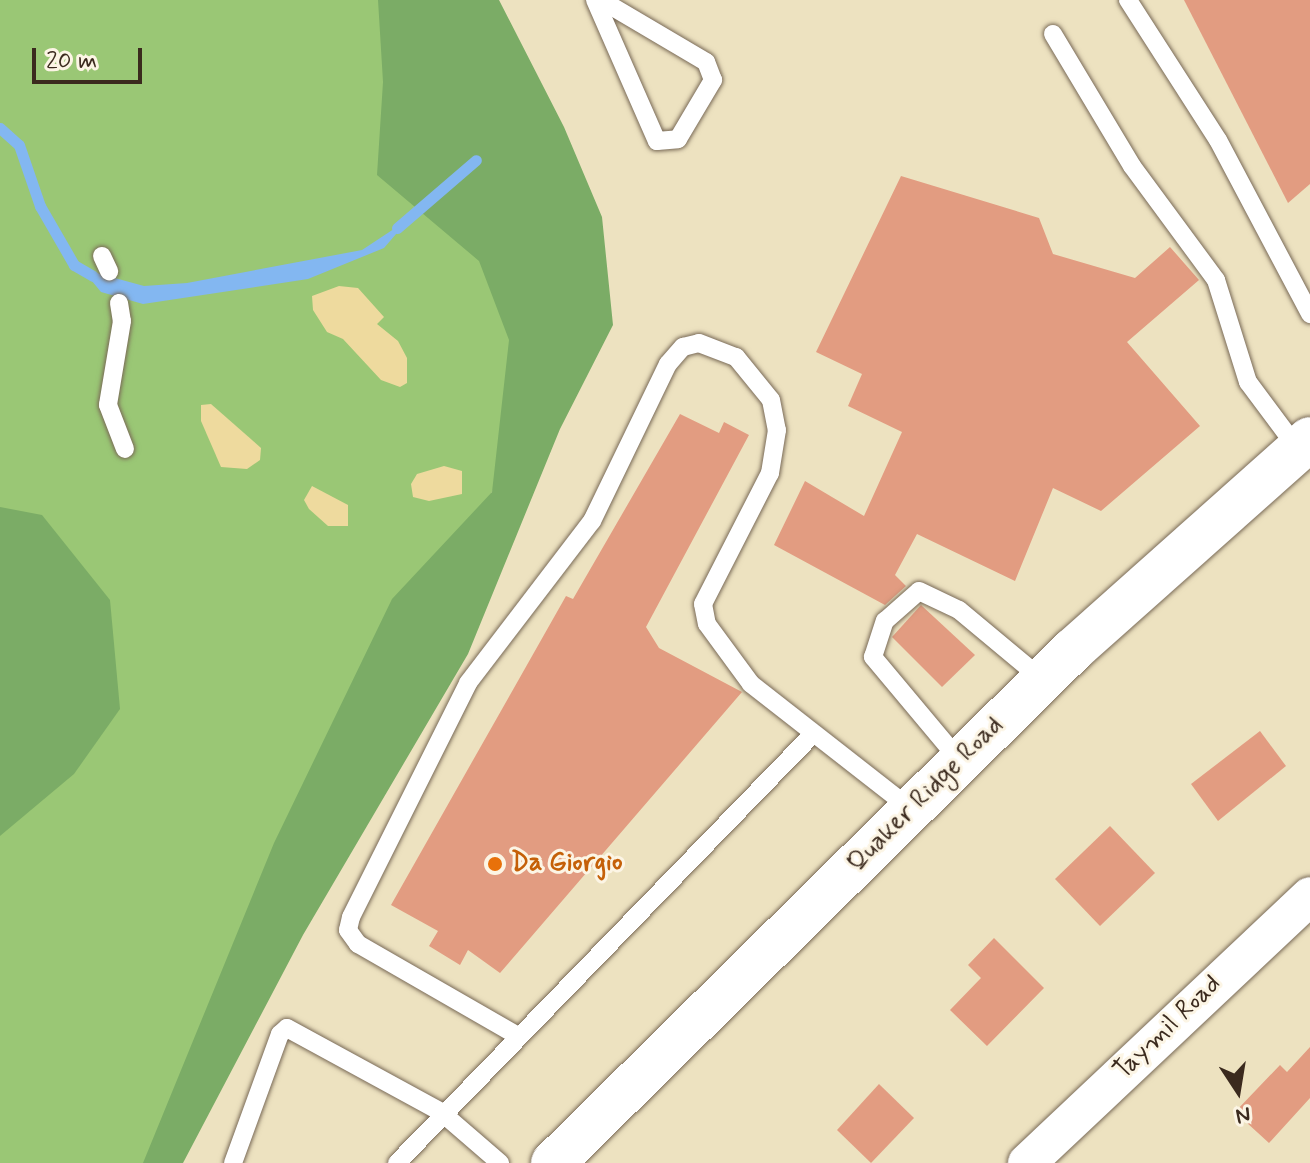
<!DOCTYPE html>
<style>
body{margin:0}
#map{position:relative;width:1310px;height:1163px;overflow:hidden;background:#ede2c0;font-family:Mynerve,sans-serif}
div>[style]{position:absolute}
.green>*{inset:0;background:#9ac775}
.forest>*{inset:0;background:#7bac66}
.sand>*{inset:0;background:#eeda9e}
.water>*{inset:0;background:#83b7f1}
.stream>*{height:11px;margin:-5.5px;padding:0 5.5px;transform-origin:5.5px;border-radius:5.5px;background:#83b7f1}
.building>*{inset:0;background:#e29c81}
.roads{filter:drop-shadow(0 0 2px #796a57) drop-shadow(0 0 2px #796a57)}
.lane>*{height:18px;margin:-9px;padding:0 9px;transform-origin:9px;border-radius:9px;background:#fff}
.street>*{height:38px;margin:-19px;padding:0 19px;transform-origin:19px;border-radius:19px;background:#fff}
.secondary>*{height:44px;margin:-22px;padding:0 22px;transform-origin:22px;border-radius:22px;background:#fff}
.dots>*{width:22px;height:22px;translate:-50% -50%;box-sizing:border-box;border:4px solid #fcf5e5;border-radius:50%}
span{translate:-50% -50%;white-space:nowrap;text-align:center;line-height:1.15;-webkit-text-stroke:6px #fcf5e5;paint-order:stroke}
.street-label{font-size:26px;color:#3b2a1e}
.food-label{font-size:26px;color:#c56008;font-weight:700}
.left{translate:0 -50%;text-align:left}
.north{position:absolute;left:1198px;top:1051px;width:80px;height:80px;-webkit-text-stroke:6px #fcf5e5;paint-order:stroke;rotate:168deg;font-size:22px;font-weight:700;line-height:32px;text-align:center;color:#3b2a1e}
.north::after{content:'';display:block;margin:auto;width:28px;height:36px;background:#3b2a1e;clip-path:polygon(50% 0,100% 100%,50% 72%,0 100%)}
.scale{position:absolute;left:32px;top:48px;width:110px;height:36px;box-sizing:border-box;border:4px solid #3b2a1e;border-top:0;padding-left:10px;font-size:24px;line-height:28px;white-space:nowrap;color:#3b2a1e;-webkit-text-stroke:6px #fcf5e5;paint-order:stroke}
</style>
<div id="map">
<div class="green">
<div style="clip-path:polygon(0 0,473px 0,597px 280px,159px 1163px,0 1163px)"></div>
</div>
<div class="forest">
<div style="clip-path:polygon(378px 0,499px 0,564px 127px,602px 217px,613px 325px,560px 429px,468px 654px,303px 935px,183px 1163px,143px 1163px,274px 843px,392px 599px,492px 492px,509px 340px,479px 261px,377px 175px,383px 82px)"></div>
<div style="clip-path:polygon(0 507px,42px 515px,110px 600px,120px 709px,74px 774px,0 836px)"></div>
</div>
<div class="sand">
<div style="clip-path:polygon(339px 286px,358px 288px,384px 317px,377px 324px,398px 341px,407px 358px,407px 383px,400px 387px,381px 380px,343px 339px,327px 332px,313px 310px,312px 296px)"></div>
<div style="clip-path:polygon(211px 404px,261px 448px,260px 460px,247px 469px,221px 467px,201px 421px,201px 405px)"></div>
<div style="clip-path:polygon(444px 466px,462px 471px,462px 494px,429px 501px,413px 497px,411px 484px,417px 474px)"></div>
<div style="clip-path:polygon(312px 486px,348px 505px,348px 526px,328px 526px,309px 509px,304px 500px)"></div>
</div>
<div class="water">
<div style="clip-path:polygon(409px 219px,384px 248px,308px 279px,143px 304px,101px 292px,82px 269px,144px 286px,187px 283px,362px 250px)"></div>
</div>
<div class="stream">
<div style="left:0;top:128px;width:25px;rotate:42deg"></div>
<div style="left:19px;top:145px;width:65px;rotate:71deg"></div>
<div style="left:40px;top:206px;width:68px;rotate:60deg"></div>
<div style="left:74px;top:265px;width:22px;rotate:30deg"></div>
<div style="left:397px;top:228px;width:104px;rotate:-40.7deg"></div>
</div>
<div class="building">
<div style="clip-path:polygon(1184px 0,1310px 0,1310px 184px,1288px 203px)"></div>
<div style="clip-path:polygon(901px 176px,1039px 218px,1053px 254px,1135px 278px,1170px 247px,1199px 280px,1127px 342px,1200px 426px,1101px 511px,1053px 488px,1015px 581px,917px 534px,895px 575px,906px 586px,885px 605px,774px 545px,805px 481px,864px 516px,902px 432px,848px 406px,862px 374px,816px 352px)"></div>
<div style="clip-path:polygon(680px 414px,719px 433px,724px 422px,749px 435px,646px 627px,659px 648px,742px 692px,500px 973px,468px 950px,460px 965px,429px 946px,438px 931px,391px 905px,566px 596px,573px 599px)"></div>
<div style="clip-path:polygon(921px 605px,975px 655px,942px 687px,892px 637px)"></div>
<div style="clip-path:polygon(1260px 731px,1286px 766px,1218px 821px,1191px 784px)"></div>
<div style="clip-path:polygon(1110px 826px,1155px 873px,1100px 926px,1055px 879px)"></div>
<div style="clip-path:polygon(994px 938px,1044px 988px,987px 1046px,950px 1010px,981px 978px,968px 965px)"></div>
<div style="clip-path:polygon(1310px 1047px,1310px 1098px,1269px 1143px,1235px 1112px,1280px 1065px,1287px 1072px)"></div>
<div style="clip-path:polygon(879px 1084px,914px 1118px,871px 1163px,837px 1130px)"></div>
</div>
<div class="roads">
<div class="lane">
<div style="left:595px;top:0;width:154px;rotate:66.3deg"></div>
<div style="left:657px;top:141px;width:21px;rotate:-5deg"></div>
<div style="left:678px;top:139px;width:69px;rotate:-59.3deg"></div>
<div style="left:713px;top:80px;width:19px;rotate:-111deg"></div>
<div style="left:706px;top:62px;width:122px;rotate:-149.4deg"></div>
<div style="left:1128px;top:0;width:166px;rotate:57.3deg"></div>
<div style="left:1218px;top:140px;width:197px;rotate:62.1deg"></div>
<div style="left:1053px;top:34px;width:154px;rotate:59.1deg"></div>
<div style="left:1132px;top:166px;width:142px;rotate:53.6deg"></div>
<div style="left:1216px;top:280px;width:107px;rotate:72.6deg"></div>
<div style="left:1248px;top:382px;width:84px;rotate:53.3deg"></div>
<div style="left:102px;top:256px;width:17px;rotate:65deg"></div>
<div style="left:119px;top:303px;width:18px;rotate:81deg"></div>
<div style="left:122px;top:321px;width:85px;rotate:99.5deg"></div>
<div style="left:108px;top:405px;width:47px;rotate:68.9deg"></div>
<div style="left:960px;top:761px;width:136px;rotate:-129.9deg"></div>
<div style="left:873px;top:657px;width:38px;rotate:-72deg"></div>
<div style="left:885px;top:621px;width:45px;rotate:-41.4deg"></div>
<div style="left:919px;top:591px;width:44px;rotate:25.4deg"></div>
<div style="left:959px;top:610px;width:109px;rotate:39.8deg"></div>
<div style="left:518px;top:1036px;width:185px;rotate:-150.1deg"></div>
<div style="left:358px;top:944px;width:17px;rotate:-126deg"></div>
<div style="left:348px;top:930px;width:13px;rotate:-77deg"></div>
<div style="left:351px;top:917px;width:262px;rotate:-63.4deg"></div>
<div style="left:468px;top:683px;width:204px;rotate:-52.6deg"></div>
<div style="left:592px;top:521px;width:174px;rotate:-64.2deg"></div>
<div style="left:668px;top:364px;width:23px;rotate:-49deg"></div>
<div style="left:683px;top:347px;width:16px;rotate:-14deg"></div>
<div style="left:699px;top:343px;width:40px;rotate:21deg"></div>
<div style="left:736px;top:357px;width:55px;rotate:50.9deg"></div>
<div style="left:771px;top:400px;width:31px;rotate:79deg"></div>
<div style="left:777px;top:430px;width:44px;rotate:99.2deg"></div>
<div style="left:770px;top:473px;width:147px;rotate:117.1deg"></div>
<div style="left:703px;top:604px;width:20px;rotate:79deg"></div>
<div style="left:707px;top:624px;width:74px;rotate:53.7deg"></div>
<div style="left:751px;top:684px;width:203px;rotate:38deg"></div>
<div style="left:233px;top:1163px;width:137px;rotate:-70deg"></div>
<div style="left:280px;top:1034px;width:9px;rotate:-41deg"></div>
<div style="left:287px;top:1028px;width:175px;rotate:28.6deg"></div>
<div style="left:441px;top:1112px;width:78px;rotate:40.8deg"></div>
<div style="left:397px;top:1163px;width:596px;rotate:-45.88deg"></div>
</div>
<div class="street">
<div style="left:1027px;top:1163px;width:389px;rotate:-43.3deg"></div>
</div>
<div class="secondary">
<div style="left:553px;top:1163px;width:730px;rotate:-44.61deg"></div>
<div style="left:1073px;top:650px;width:317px;rotate:-41.7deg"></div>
</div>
</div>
<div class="dots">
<div style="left:495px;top:864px;background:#e8710a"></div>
</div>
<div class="street-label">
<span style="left:926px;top:795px;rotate:-45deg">Quaker Ridge Road</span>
<span style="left:1168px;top:1028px;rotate:-44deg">Taymil Road</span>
</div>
<div class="food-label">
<span class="left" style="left:511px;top:864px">Da Giorgio</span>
</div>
<div class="north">N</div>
<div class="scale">20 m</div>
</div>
